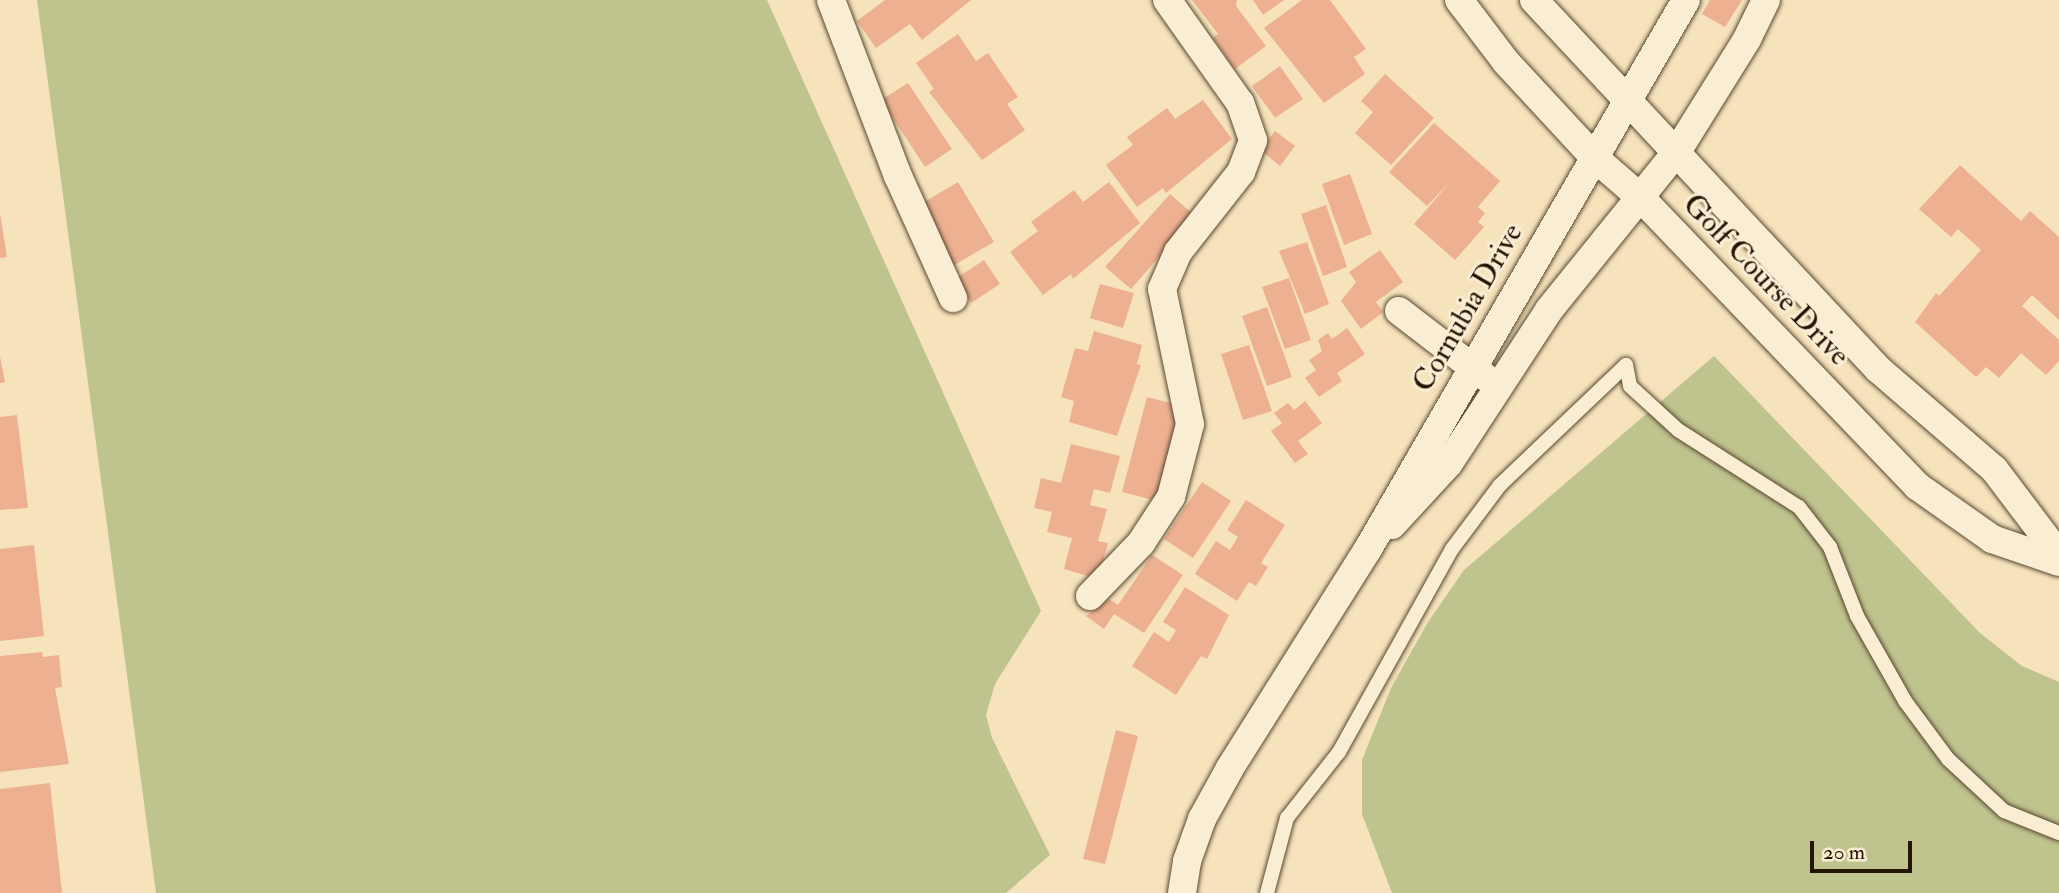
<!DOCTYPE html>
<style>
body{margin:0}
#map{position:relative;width:2059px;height:893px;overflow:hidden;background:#f6e3bc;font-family:"IM FELL Double Pica",serif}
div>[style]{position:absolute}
.green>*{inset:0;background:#bfc38e}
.building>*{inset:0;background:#edb091}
.roads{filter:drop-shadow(0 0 2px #594831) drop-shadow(0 0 2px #594831)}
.service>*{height:14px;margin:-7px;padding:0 7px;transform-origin:7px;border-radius:7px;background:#f9edd3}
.minor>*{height:28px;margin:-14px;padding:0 14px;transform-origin:14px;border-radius:14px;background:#f9edd3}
span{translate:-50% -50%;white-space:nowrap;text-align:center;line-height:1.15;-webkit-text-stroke:6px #f9edd3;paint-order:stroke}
.street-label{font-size:30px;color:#251503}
.scale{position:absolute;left:1810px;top:841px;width:102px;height:32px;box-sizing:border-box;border:4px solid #251503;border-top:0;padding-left:9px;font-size:21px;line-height:24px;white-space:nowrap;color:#251503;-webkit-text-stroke:5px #f9edd3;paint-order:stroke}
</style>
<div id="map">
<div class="green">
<div style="clip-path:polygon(37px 0,767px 0,1041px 611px,995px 684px,986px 715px,992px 738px,1050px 855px,1006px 893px,156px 893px)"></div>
<div style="clip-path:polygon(1714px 356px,1980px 633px,2022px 666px,2059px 682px,2059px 893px,1392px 893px,1362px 814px,1362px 760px,1391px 688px,1428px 622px,1464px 570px)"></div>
</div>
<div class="building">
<div style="clip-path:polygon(885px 0,971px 0,922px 40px,910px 24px,876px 48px,857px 21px)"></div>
<div style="clip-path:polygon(1192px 0,1237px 0,1236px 6px,1266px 46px,1235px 69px,1213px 38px,1218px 34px)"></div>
<div style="clip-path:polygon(1253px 0,1284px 0,1263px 15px)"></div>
<div style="clip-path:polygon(1302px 0,1330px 0,1366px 49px,1354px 57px,1365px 74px,1324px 103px,1264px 28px)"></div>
<div style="clip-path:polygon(1710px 0,1742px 0,1725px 27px,1702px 14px)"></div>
<div style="clip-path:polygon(958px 34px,976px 61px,988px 53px,1018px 97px,1007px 104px,1025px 130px,982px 160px,929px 92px,934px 89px,916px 63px)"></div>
<div style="clip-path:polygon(1280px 66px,1303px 99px,1275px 118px,1252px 86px)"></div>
<div style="clip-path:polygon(1385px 74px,1434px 118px,1391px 165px,1355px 133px,1373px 112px,1361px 101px)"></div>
<div style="clip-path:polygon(908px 83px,952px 149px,925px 167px,881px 100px)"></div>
<div style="clip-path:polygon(1203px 100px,1232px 139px,1166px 193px,1163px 188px,1137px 207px,1106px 165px,1133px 145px,1127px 137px,1167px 108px,1175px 119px)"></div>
<div style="clip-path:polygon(1434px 123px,1500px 181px,1478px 207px,1485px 213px,1478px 222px,1484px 227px,1455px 260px,1414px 224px,1451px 181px,1427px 206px,1389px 172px)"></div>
<div style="clip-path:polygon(1275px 131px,1295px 146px,1280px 166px,1260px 150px)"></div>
<div style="clip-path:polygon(1960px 165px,2021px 221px,2030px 211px,2059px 237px,2059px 320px,2032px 295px,2022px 306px,2059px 340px,2059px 361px,2046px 375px,2021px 353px,1999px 378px,1986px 367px,1976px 377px,1915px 322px,1936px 293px,1939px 296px,1981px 250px,1958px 229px,1951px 237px,1919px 209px)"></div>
<div style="clip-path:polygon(1350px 174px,1372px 234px,1344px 245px,1322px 184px)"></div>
<div style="clip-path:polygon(958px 182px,994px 242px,949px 268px,914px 208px)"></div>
<div style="clip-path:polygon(1109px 182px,1140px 223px,1073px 279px,1071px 274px,1043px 295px,1010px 252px,1038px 231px,1031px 222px,1074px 190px,1083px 202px)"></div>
<div style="clip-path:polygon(1170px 194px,1195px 216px,1131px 289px,1105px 267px)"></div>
<div style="clip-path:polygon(1326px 205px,1347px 267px,1323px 276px,1301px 214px)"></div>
<div style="clip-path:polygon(0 213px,7px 257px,0 258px)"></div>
<div style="clip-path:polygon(1307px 242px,1329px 304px,1305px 314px,1279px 251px)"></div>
<div style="clip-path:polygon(1380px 250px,1403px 282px,1376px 302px,1383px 312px,1361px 329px,1341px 301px,1356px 282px,1349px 272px)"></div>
<div style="clip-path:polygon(984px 260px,1000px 284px,971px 303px,955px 279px)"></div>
<div style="clip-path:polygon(1289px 278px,1311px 340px,1285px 349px,1262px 287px)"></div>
<div style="clip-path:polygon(1100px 284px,1134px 293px,1123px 328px,1090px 318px)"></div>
<div style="clip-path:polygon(1267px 307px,1292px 377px,1267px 386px,1242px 316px)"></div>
<div style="clip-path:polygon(1347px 328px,1365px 354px,1337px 373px,1342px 381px,1319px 397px,1305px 378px,1316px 370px,1309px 360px,1322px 351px,1318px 340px,1328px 333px,1332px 339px)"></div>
<div style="clip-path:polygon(1094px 331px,1142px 345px,1137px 364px,1141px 365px,1117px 436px,1069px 422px,1074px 401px,1061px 397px,1075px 348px,1088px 351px)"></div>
<div style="clip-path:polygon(1249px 345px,1272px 411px,1243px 420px,1221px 354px)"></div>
<div style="clip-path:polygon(0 356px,5px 382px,0 383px)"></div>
<div style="clip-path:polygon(1147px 397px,1182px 406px,1157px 501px,1122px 492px)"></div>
<div style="clip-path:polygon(1305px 401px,1322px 423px,1298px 441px,1308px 454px,1295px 463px,1271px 431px,1282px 423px,1274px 413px,1288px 403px,1294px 410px)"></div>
<div style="clip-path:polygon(17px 415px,28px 508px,0 510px,0 417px)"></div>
<div style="clip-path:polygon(1071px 444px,1120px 456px,1110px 493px,1094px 489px,1090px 505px,1107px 509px,1098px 541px,1108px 543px,1098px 579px,1064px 569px,1072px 538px,1047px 532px,1052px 512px,1034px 508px,1041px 478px,1061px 483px)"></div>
<div style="clip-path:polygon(1202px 482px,1231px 501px,1193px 558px,1164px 539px)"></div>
<div style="clip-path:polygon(1246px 500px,1285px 525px,1261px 563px,1268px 567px,1256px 586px,1249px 582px,1237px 601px,1195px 574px,1216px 541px,1230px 550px,1238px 537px,1227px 530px)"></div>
<div style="clip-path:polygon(34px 545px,44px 636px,0 641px,0 549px)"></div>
<div style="clip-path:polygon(1152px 555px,1183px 575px,1144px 633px,1114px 614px,1104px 629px,1086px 616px,1109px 599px,1118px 605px)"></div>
<div style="clip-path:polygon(1185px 587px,1229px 615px,1207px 659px,1201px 656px,1176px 695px,1132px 666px,1154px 632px,1169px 642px,1176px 630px,1163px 622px)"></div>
<div style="clip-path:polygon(42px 652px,43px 657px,59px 655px,62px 687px,55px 688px,69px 764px,0 772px,0 656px)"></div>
<div style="clip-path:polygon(1116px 730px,1138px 736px,1105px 864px,1083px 859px)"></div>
<div style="clip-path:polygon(50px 783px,62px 893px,0 893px,0 789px)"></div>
</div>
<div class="roads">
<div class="service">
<div style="left:1626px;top:365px;width:21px;rotate:79deg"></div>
<div style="left:1630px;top:386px;width:65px;rotate:42.5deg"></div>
<div style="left:1678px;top:430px;width:143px;rotate:32.5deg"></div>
<div style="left:1799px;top:507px;width:51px;rotate:52.2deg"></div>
<div style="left:1830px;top:547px;width:74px;rotate:68.6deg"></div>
<div style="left:1857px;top:616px;width:98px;rotate:60.5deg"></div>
<div style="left:1905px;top:701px;width:72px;rotate:53.4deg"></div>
<div style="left:1948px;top:759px;width:76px;rotate:42.9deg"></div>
<div style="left:2004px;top:811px;width:59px;rotate:21.8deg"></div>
<div style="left:1267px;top:893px;width:78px;rotate:-75.1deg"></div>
<div style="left:1287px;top:818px;width:84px;rotate:-51.8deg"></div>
<div style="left:1339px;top:752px;width:232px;rotate:-60.9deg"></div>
<div style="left:1452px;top:549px;width:80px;rotate:-53.1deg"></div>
<div style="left:1500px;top:485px;width:174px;rotate:-43.6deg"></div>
</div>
<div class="minor">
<div style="left:831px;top:0;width:188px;rotate:69.2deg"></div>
<div style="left:898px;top:176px;width:134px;rotate:65.7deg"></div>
<div style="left:1459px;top:0;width:78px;rotate:52.8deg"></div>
<div style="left:1506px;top:62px;width:131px;rotate:47.2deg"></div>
<div style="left:1595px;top:158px;width:61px;rotate:41deg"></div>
<div style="left:1641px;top:198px;width:399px;rotate:46.2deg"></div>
<div style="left:1917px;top:486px;width:92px;rotate:35.2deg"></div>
<div style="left:1992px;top:539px;width:71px;rotate:18.9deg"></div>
<div style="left:1534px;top:0;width:504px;rotate:47.01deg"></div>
<div style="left:1878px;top:369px;width:153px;rotate:40.8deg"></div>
<div style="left:1994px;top:469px;width:108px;rotate:52.9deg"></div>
<div style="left:1399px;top:311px;width:108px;rotate:37.5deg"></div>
<div style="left:1392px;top:525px;width:84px;rotate:-47.4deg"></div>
<div style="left:1449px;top:463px;width:183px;rotate:-56.8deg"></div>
<div style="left:1549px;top:310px;width:206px;rotate:-51.1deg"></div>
<div style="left:1678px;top:150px;width:131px;rotate:-58.1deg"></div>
<div style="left:1747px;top:39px;width:43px;rotate:-64deg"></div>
<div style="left:1090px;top:596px;width:74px;rotate:-46.1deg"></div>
<div style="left:1141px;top:543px;width:55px;rotate:-56.9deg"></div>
<div style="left:1171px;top:497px;width:75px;rotate:-75.4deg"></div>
<div style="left:1190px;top:424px;width:138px;rotate:-101.7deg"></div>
<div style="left:1162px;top:289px;width:40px;rotate:-66.6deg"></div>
<div style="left:1178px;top:252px;width:102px;rotate:-51.8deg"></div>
<div style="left:1241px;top:172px;width:34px;rotate:-69deg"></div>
<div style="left:1253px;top:140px;width:39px;rotate:-109deg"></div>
<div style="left:1240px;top:103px;width:126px;rotate:-125.3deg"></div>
<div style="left:1182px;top:893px;width:32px;rotate:-81deg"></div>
<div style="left:1187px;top:861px;width:45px;rotate:-70.3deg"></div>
<div style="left:1202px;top:819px;width:58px;rotate:-61.2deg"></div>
<div style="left:1230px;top:768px;width:259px;rotate:-57.8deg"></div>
<div style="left:1368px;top:549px;width:634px;rotate:-59.92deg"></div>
</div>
</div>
<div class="street-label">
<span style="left:1766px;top:280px;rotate:46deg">Golf Course Drive</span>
<span style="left:1468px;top:308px;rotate:-60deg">Cornubia Drive</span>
</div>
<div class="scale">20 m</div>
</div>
